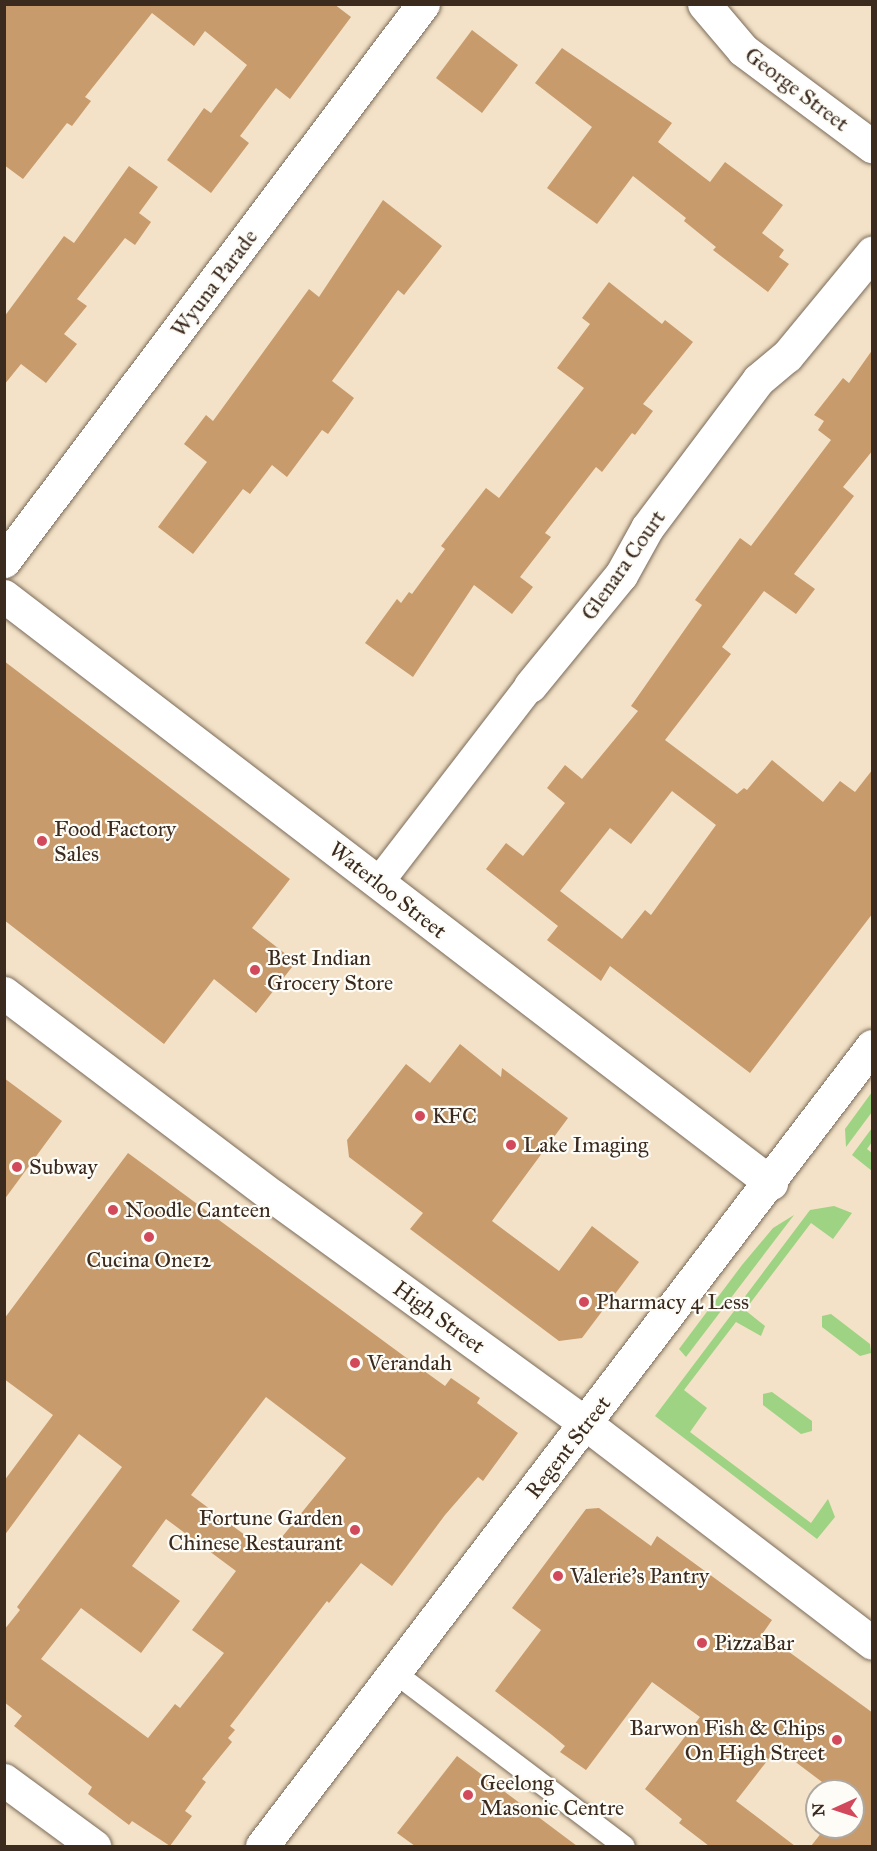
<!DOCTYPE html>
<style>
body{margin:0}
#map{position:relative;width:877px;height:1851px;overflow:hidden;background:#f3e2c7;font-family:"IM FELL Great Primer",serif}
div>[style]{position:absolute}
.green>*{inset:0;background:#9ed383}
.building>*{inset:0;background:#c89b6c}
.roads{filter:drop-shadow(0 0 2px #7b6a59) drop-shadow(0 0 2px #7b6a59)}
.service>*{height:21px;margin:-10.5px;padding:0 10.5px;transform-origin:10.5px;border-radius:10.5px;background:#fff}
.pedestrian>*{height:30px;margin:-15px;padding:0 15px;transform-origin:15px;border-radius:15px;background:#fff}
.minor>*{height:33px;margin:-16.5px;padding:0 16.5px;transform-origin:16.5px;border-radius:16.5px;background:#fff}
.tertiary>*{height:33px;margin:-16.5px;padding:0 16.5px;transform-origin:16.5px;border-radius:16.5px;background:#fff}
.dots>*{width:16px;height:16px;translate:-50% -50%;box-sizing:border-box;border:3px solid #fdfcf7;border-radius:50%}
span{translate:-50% -50%;white-space:nowrap;text-align:center;line-height:1.15;-webkit-text-stroke:4.5px #fdfcf7;paint-order:stroke}
.street-label{font-size:22px;color:#3b2a1e}
.poi-label{font-size:22px;color:#3b2a1e}
.left{translate:0 -50%;text-align:left}
.right{translate:-100% -50%;text-align:right}
.frame{position:absolute;inset:0;border:6px solid #3b2a1e;pointer-events:none}
.north{position:absolute;left:805px;top:1779px;width:60px;height:60px;box-sizing:border-box;background:#fdfcf7;border:2px solid #afa8a0;border-radius:50%;rotate:267deg;font-size:16px;font-weight:700;line-height:24px;text-align:center;color:#3b2a1e}
.north::after{content:'';display:block;margin:auto;width:21px;height:27px;background:#d1495b;clip-path:polygon(50% 0,100% 100%,50% 72%,0 100%)}
</style>
<div id="map">
<div class="green">
<div style="clip-path:polygon(872px 1092px,872px 1112px,846px 1147px,845px 1129px)"></div>
<div style="clip-path:polygon(872px 1128px,872px 1142px,867px 1149px,872px 1153px,872px 1171px,852px 1155px)"></div>
<div style="clip-path:polygon(834px 1206px,852px 1213px,833px 1239px,811px 1223px,745px 1310px,765px 1326px,761px 1336px,736px 1322px,684px 1390px,707px 1408px,690px 1432px,811px 1523px,828px 1499px,835px 1517px,817px 1539px,655px 1416px,810px 1210px)"></div>
<div style="clip-path:polygon(794px 1215px,686px 1357px,679px 1349px,742px 1265px,773px 1228px)"></div>
<div style="clip-path:polygon(831px 1314px,870px 1344px,871px 1353px,860px 1356px,822px 1327px,822px 1316px)"></div>
<div style="clip-path:polygon(772px 1392px,812px 1421px,812px 1431px,801px 1434px,763px 1405px,763px 1394px)"></div>
</div>
<div class="building">
<div style="clip-path:polygon(4px 4px,334px 4px,351px 17px,290px 99px,276px 88px,240px 136px,249px 143px,211px 193px,167px 160px,204px 108px,211px 113px,247px 65px,205px 31px,194px 46px,152px 13px,85px 97px,91px 101px,72px 126px,67px 123px,23px 179px,4px 165px)"></div>
<div style="clip-path:polygon(472px 30px,518px 65px,482px 113px,436px 78px)"></div>
<div style="clip-path:polygon(562px 48px,672px 123px,658px 142px,710px 182px,725px 162px,783px 205px,762px 233px,784px 250px,779px 257px,789px 264px,768px 292px,713px 250px,716px 247px,684px 221px,686px 218px,633px 176px,597px 224px,547px 188px,592px 127px,535px 83px)"></div>
<div style="clip-path:polygon(129px 166px,158px 187px,139px 213px,151px 222px,135px 245px,125px 238px,77px 299px,87px 306px,64px 334px,77px 344px,46px 383px,21px 364px,4px 385px,4px 317px,64px 236px,74px 243px)"></div>
<div style="clip-path:polygon(383px 200px,442px 246px,404px 295px,398px 290px,332px 381px,354px 398px,328px 434px,322px 430px,287px 477px,272px 465px,250px 494px,243px 489px,193px 554px,158px 527px,207px 462px,184px 444px,206px 415px,213px 421px,309px 289px,319px 297px)"></div>
<div style="clip-path:polygon(609px 282px,662px 324px,665px 320px,693px 342px,643px 404px,653px 411px,635px 435px,632px 433px,602px 472px,596px 467px,545px 533px,551px 537px,520px 577px,533px 587px,512px 614px,474px 585px,413px 677px,365px 643px,397px 599px,401px 603px,409px 592px,412px 594px,445px 549px,441px 546px,486px 488px,499px 498px,584px 388px,557px 368px,590px 324px,582px 318px)"></div>
<div style="clip-path:polygon(evenodd,873px 349px,873px 450px,843px 487px,854px 496px,794px 574px,815px 589px,796px 614px,764px 591px,722px 647px,731px 654px,665px 740px,737px 794px,744px 788px,747px 790px,772px 760px,823px 802px,840px 781px,855px 792px,873px 769px,873px 913px,750px 1073px,610px 966px,601px 981px,547px 940px,558px 926px,486px 869px,506px 843px,523px 856px,565px 803px,547px 788px,565px 765px,582px 779px,638px 711px,631px 706px,702px 605px,695px 600px,740px 538px,751px 546px,831px 440px,818px 430px,824px 421px,814px 415px,843px 378px,849px 383px,873px 349px,672px 791px,716px 825px,651px 915px,645px 910px,622px 939px,560px 891px,610px 828px,631px 844px,672px 791px)"></div>
<div style="clip-path:polygon(4px 661px,290px 879px,252px 928px,296px 962px,256px 1013px,214px 979px,164px 1044px,4px 920px)"></div>
<div style="clip-path:polygon(460px 1044px,501px 1077px,502px 1068px,568px 1118px,492px 1221px,559px 1271px,592px 1226px,639px 1262px,582px 1338px,559px 1341px,410px 1229px,423px 1213px,349px 1157px,347px 1140px,406px 1064px,430px 1083px)"></div>
<div style="clip-path:polygon(4px 1078px,62px 1121px,4px 1200px)"></div>
<div style="clip-path:polygon(evenodd,128px 1153px,427px 1373px,445px 1386px,451px 1378px,480px 1398px,477px 1403px,518px 1433px,483px 1481px,478px 1477px,445px 1515px,392px 1586px,361px 1563px,329px 1603px,327px 1601px,230px 1726px,235px 1730px,228px 1738px,232px 1742px,202px 1779px,206px 1782px,185px 1811px,192px 1816px,170px 1846px,132px 1821px,129px 1825px,88px 1794px,92px 1787px,14px 1726px,22px 1716px,4px 1702px,4px 1630px,20px 1610px,17px 1607px,122px 1467px,79px 1434px,4px 1536px,4px 1481px,53px 1415px,4px 1379px,4px 1319px,128px 1153px,266px 1397px,346px 1458px,269px 1553px,191px 1495px,266px 1397px,128px 1153px,166px 1519px,236px 1571px,192px 1630px,224px 1653px,180px 1708px,175px 1704px,148px 1738px,41px 1659px,81px 1608px,141px 1653px,180px 1601px,132px 1566px,166px 1519px)"></div>
<div style="clip-path:polygon(599px 1508px,651px 1546px,657px 1536px,772px 1620px,763px 1633px,873px 1713px,873px 1846px,811px 1846px,826px 1827px,853px 1827px,853px 1791px,834px 1791px,777px 1748px,736px 1801px,795px 1846px,709px 1846px,679px 1823px,682px 1819px,645px 1789px,700px 1717px,652px 1682px,586px 1770px,560px 1752px,565px 1746px,552px 1735px,495px 1691px,541px 1630px,512px 1608px,586px 1509px)"></div>
<div style="clip-path:polygon(457px 1756px,577px 1846px,415px 1846px,397px 1833px)"></div>
</div>
<div class="roads">
<div class="service">
<div style="left:394px;top:1672px;width:288px;rotate:37.1deg"></div>
</div>
<div class="pedestrian">
<div style="left:379px;top:882px;width:247px;rotate:-52.4deg"></div>
</div>
<div class="minor">
<div style="left:704px;top:4px;width:60px;rotate:49.7deg"></div>
<div style="left:743px;top:50px;width:161px;rotate:36.7deg"></div>
<div style="left:4px;top:561px;width:697px;rotate:-53.05deg"></div>
<div style="left:4px;top:596px;width:966px;rotate:37.43deg"></div>
<div style="left:530px;top:686px;width:144px;rotate:-50.7deg"></div>
<div style="left:621px;top:575px;width:54px;rotate:-61deg"></div>
<div style="left:647px;top:528px;width:185px;rotate:-53.1deg"></div>
<div style="left:758px;top:380px;width:38px;rotate:-40deg"></div>
<div style="left:787px;top:356px;width:134px;rotate:-50.5deg"></div>
<div style="left:4px;top:1780px;width:112px;rotate:36.3deg"></div>
<div style="left:262px;top:1846px;width:1006px;rotate:-52.67deg"></div>
</div>
<div class="tertiary">
<div style="left:4px;top:993px;width:338px;rotate:37.1deg"></div>
<div style="left:274px;top:1197px;width:386px;rotate:36deg"></div>
<div style="left:586px;top:1424px;width:360px;rotate:37.4deg"></div>
</div>
</div>
<div class="dots">
<div style="left:42px;top:841px;background:#d1495b"></div>
<div style="left:255px;top:970px;background:#d1495b"></div>
<div style="left:420px;top:1116px;background:#d1495b"></div>
<div style="left:511px;top:1145px;background:#d1495b"></div>
<div style="left:17px;top:1167px;background:#d1495b"></div>
<div style="left:113px;top:1210px;background:#d1495b"></div>
<div style="left:149px;top:1237px;background:#d1495b"></div>
<div style="left:584px;top:1302px;background:#d1495b"></div>
<div style="left:355px;top:1363px;background:#d1495b"></div>
<div style="left:355px;top:1530px;background:#d1495b"></div>
<div style="left:558px;top:1576px;background:#d1495b"></div>
<div style="left:702px;top:1643px;background:#d1495b"></div>
<div style="left:837px;top:1740px;background:#d1495b"></div>
<div style="left:468px;top:1795px;background:#d1495b"></div>
</div>
<div class="street-label">
<span style="left:797px;top:89px;rotate:37deg">George Street</span>
<span style="left:214px;top:283px;rotate:-53deg">Wyuna Parade</span>
<span style="left:623px;top:565px;rotate:-55deg">Glenara Court</span>
<span style="left:388px;top:890px;rotate:38deg">Waterloo Street</span>
<span style="left:439px;top:1317px;rotate:36deg">High Street</span>
<span style="left:568px;top:1447px;rotate:-52deg">Regent Street</span>
</div>
<div class="poi-label">
<span class="left" style="left:54px;top:841px">Food Factory<br>Sales</span>
<span class="left" style="left:267px;top:970px">Best Indian<br>Grocery Store</span>
<span class="left" style="left:432px;top:1116px">KFC</span>
<span class="left" style="left:523px;top:1145px">Lake Imaging</span>
<span class="left" style="left:29px;top:1167px">Subway</span>
<span class="left" style="left:125px;top:1210px">Noodle Canteen</span>
<span style="left:149px;top:1260px">Cucina One12</span>
<span class="left" style="left:596px;top:1302px">Pharmacy 4 Less</span>
<span class="left" style="left:367px;top:1363px">Verandah</span>
<span class="right" style="left:343px;top:1530px">Fortune Garden<br>Chinese Restaurant</span>
<span class="left" style="left:570px;top:1576px">Valerie's Pantry</span>
<span class="left" style="left:714px;top:1643px">PizzaBar</span>
<span class="right" style="left:825px;top:1740px">Barwon Fish &amp; Chips<br>On High Street</span>
<span class="left" style="left:480px;top:1795px">Geelong<br>Masonic Centre</span>
</div>
<div class="frame"></div>
<div class="north">N</div>
</div>
